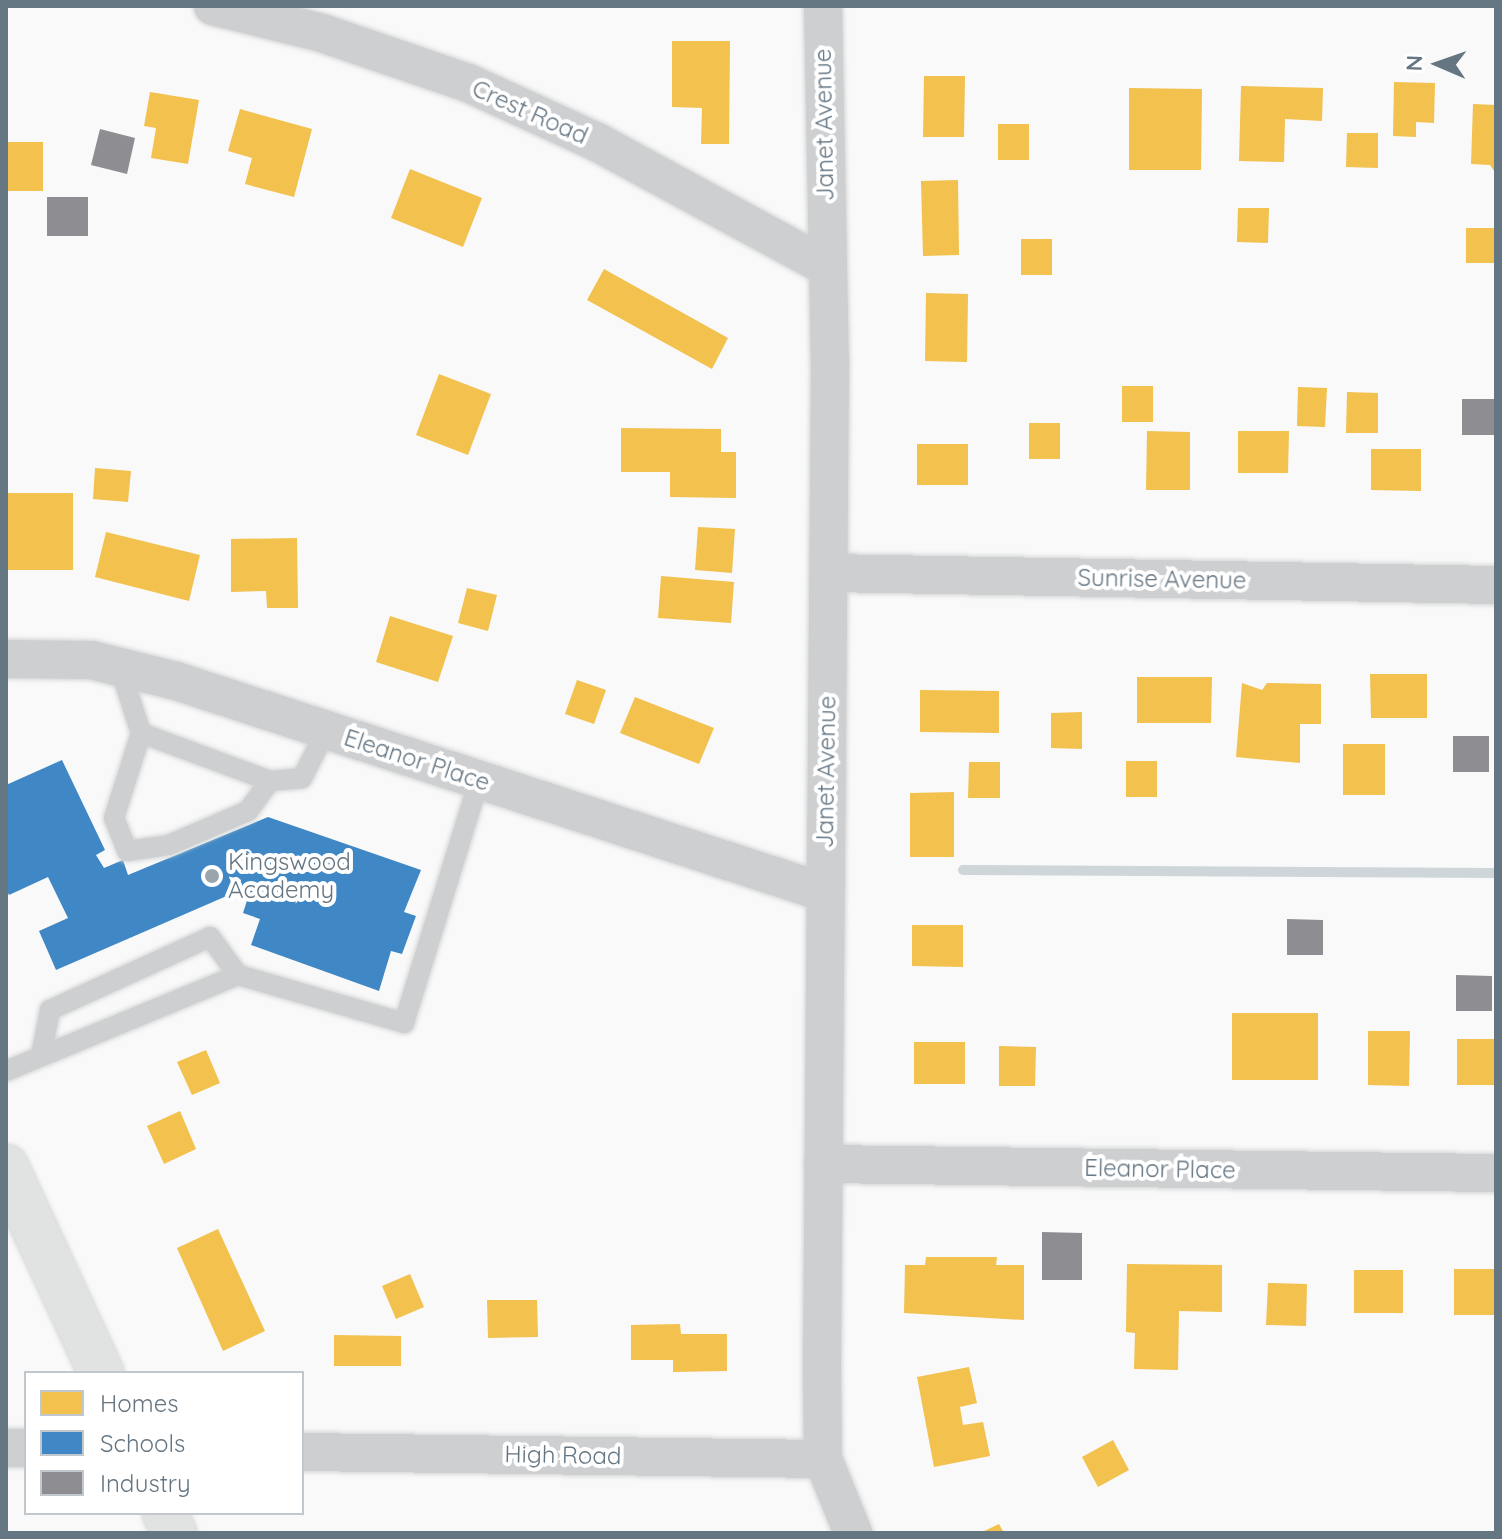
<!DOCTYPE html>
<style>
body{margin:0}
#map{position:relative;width:1502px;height:1539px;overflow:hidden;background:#f9f9f9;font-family:Quicksand,sans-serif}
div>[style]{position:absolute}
.homes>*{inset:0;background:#f2c14e}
.schools>*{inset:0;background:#3f88c5}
.industry>*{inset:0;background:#8d8d92}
.stream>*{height:10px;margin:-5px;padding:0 5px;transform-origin:5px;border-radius:5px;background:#ced6d9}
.roads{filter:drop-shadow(0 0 2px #d5d6d7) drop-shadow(0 0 2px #d5d6d7)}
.service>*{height:20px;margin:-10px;padding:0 10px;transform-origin:10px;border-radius:10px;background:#cecfd0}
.minor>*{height:38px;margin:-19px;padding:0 19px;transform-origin:19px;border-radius:19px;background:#cecfd0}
.secondary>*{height:44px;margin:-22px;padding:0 22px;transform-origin:22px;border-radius:22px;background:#e1e2e2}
.dots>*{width:22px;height:22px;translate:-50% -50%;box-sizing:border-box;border:4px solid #fff;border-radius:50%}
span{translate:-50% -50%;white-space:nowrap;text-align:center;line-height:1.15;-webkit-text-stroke:8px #fff;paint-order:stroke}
.street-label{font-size:24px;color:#657683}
.poi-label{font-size:24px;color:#657683}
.left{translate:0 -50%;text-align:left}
.frame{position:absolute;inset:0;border:8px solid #657683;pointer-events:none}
.legend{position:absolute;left:24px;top:1371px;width:280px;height:144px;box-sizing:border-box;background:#fff;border:2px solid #c1c8cd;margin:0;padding:10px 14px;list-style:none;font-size:24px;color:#657683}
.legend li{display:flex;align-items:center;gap:16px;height:40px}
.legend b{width:40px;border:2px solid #c1c8cd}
.north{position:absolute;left:1398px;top:24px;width:80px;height:80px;-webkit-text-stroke:6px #fff;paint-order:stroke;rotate:272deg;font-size:22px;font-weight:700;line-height:32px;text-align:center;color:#657683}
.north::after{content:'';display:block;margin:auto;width:28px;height:36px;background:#657683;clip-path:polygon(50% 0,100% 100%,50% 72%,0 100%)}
</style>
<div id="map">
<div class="homes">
<div style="clip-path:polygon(672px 41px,730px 41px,729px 144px,701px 144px,702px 108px,672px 107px)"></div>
<div style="clip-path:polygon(924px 76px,965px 76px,964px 137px,923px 137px)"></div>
<div style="clip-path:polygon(1394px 82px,1435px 83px,1434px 123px,1416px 122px,1416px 137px,1393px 136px)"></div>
<div style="clip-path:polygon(1241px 86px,1323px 88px,1322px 121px,1285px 119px,1284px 162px,1239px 161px)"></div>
<div style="clip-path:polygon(1129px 88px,1202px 89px,1201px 170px,1129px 170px)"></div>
<div style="clip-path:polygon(150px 92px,199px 100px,188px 164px,151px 158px,156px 128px,144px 126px)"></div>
<div style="clip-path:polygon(1473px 104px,1496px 105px,1496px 174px,1490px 165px,1471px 164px)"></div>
<div style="clip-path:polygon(240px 109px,312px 129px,294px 197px,245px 184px,252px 158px,228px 151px)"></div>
<div style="clip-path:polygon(998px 124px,1029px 124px,1029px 160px,998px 160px)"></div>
<div style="clip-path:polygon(1347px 133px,1378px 133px,1378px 168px,1346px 167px)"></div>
<div style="clip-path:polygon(6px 142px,43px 142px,43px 191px,6px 191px)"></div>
<div style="clip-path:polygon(410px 169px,482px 198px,463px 247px,391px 218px)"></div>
<div style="clip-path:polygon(958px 180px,959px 255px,923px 256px,921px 181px)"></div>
<div style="clip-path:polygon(1238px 208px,1269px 208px,1268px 243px,1237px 242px)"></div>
<div style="clip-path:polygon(1466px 228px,1496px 228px,1496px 263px,1466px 263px)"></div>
<div style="clip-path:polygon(1021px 239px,1052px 239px,1052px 275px,1021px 275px)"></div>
<div style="clip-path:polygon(604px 269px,728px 338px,712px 369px,587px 300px)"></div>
<div style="clip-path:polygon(926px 293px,968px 294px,967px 362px,925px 361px)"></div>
<div style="clip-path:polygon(439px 374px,491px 394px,468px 455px,416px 435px)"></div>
<div style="clip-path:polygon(1122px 386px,1153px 386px,1153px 422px,1122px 422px)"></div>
<div style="clip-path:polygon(1298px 387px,1327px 388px,1325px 427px,1297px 426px)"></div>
<div style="clip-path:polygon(1347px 392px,1378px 393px,1378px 433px,1346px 433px)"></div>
<div style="clip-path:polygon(1029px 423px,1060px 423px,1060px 459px,1029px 459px)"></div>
<div style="clip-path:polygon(621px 428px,721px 429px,721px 452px,736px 452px,736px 498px,670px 497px,670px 472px,621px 472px)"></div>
<div style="clip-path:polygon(1147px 431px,1190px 432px,1190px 490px,1146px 490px)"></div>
<div style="clip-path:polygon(1238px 431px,1289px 431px,1288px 473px,1238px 473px)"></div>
<div style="clip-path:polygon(917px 444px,968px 444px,968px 485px,917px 485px)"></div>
<div style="clip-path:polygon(1371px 449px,1421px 449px,1421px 491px,1371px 490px)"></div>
<div style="clip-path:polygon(95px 468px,131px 471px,128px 502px,93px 499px)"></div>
<div style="clip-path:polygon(6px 493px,73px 493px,73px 570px,6px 570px)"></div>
<div style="clip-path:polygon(698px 527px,735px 529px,732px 573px,695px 570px)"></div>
<div style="clip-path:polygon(106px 532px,200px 555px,189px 601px,95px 577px)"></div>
<div style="clip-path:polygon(297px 538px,298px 608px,267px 608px,266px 591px,231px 592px,231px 539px)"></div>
<div style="clip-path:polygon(661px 576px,734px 582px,731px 623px,658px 618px)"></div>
<div style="clip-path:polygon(467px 588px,497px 595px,488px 631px,458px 623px)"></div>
<div style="clip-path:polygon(390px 616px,453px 636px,438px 682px,376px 662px)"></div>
<div style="clip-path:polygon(1370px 674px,1427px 674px,1427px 718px,1371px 718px)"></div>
<div style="clip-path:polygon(1137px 677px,1212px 677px,1211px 723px,1137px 723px)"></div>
<div style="clip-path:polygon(577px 680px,606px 690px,594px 724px,565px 714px)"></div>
<div style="clip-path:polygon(1242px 683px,1262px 690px,1267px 683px,1321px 684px,1321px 724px,1300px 724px,1300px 763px,1236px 757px)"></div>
<div style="clip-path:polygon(920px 690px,999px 691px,999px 733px,920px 732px)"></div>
<div style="clip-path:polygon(635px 697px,714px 728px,699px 764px,620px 733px)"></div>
<div style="clip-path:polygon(1082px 712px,1082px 749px,1051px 748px,1051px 713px)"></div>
<div style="clip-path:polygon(1343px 744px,1385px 744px,1385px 795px,1343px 795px)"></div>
<div style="clip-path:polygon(1126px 761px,1157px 761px,1157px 797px,1126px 797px)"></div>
<div style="clip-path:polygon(969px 762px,1000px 762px,1000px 798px,968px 798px)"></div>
<div style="clip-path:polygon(954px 792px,954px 857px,910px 857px,910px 793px)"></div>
<div style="clip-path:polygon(912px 925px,963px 925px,963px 967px,912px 966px)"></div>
<div style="clip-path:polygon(1232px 1013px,1318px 1013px,1318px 1080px,1232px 1080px)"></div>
<div style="clip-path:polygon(1368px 1031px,1410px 1031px,1409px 1086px,1368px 1085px)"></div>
<div style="clip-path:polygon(1457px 1039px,1496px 1039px,1496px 1085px,1457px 1085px)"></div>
<div style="clip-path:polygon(914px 1042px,965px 1042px,965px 1084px,914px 1084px)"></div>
<div style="clip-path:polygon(999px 1046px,1036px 1047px,1035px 1086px,999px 1086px)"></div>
<div style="clip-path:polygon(206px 1050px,220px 1083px,192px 1095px,177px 1062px)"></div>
<div style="clip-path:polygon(180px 1111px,196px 1149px,164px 1164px,147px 1126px)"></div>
<div style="clip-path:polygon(218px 1229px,265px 1331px,223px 1351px,177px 1248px)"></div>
<div style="clip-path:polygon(926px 1257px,997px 1257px,996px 1265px,1024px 1265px,1024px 1320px,904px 1313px,905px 1265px,925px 1265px)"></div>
<div style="clip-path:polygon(1127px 1264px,1222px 1265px,1222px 1312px,1179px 1311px,1178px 1370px,1134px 1369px,1135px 1333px,1126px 1332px)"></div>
<div style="clip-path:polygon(1454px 1269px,1496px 1269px,1496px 1315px,1454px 1315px)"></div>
<div style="clip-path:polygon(1354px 1270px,1403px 1270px,1403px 1313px,1354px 1313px)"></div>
<div style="clip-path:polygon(410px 1274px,424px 1307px,396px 1319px,382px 1286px)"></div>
<div style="clip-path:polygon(1268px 1283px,1307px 1284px,1306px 1326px,1266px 1325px)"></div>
<div style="clip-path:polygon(487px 1300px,537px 1300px,538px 1337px,488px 1338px)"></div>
<div style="clip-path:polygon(680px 1324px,681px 1334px,727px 1334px,727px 1371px,673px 1372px,673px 1360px,631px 1360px,631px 1325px)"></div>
<div style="clip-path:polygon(334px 1335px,401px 1336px,401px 1366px,334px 1366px)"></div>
<div style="clip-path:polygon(969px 1367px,977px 1403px,960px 1407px,963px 1425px,983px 1422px,990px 1456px,934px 1467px,917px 1377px)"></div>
<div style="clip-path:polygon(1113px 1440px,1129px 1470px,1098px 1487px,1082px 1457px)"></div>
<div style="clip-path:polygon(999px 1524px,1004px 1533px,980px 1533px)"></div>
</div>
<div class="schools">
<div style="clip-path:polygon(62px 760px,105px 850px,96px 855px,104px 868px,123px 860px,128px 875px,268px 817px,421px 870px,404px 912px,416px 916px,402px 954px,391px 951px,379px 991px,251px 945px,260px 919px,243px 913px,252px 885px,56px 970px,39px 931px,68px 918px,48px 877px,9px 895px,6px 889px,6px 785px)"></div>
</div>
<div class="industry">
<div style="clip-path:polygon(100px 129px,135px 138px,127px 174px,91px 165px)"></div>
<div style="clip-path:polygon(47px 197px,88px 197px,88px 236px,47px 236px)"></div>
<div style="clip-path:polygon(1462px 399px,1496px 399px,1496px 435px,1462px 435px)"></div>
<div style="clip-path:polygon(1453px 736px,1489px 736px,1489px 772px,1453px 772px)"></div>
<div style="clip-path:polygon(1287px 919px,1323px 920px,1323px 955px,1287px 955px)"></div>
<div style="clip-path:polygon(1456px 975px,1492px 976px,1492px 1011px,1456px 1011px)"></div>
<div style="clip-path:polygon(1042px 1232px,1082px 1233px,1082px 1280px,1042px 1280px)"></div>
</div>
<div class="stream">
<div style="left:963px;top:870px;width:533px;rotate:0.32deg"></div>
</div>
<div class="roads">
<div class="service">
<div style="left:119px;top:665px;width:71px;rotate:72.1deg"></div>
<div style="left:141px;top:733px;width:138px;rotate:20.4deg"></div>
<div style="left:270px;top:781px;width:32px;rotate:-5deg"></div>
<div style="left:302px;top:778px;width:53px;rotate:-62.9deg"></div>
<div style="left:141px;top:733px;width:89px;rotate:107.6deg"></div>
<div style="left:114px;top:818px;width:35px;rotate:68deg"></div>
<div style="left:127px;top:851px;width:42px;rotate:-8.1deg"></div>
<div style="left:169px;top:845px;width:86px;rotate:-23.3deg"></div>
<div style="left:248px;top:811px;width:37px;rotate:-54deg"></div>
<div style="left:42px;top:1051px;width:42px;rotate:-79deg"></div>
<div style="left:50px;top:1010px;width:176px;rotate:-24.5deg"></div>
<div style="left:210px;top:937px;width:47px;rotate:53.6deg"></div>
<div style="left:6px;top:1071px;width:251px;rotate:-22.5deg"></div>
<div style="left:238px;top:975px;width:173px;rotate:16.1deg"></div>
<div style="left:404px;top:1023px;width:254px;rotate:-72.8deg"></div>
</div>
<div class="minor">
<div style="left:213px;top:6px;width:112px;rotate:13.9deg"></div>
<div style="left:322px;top:33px;width:154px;rotate:18.9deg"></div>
<div style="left:468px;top:83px;width:142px;rotate:24.6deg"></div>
<div style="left:597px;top:142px;width:262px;rotate:28.5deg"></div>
<div style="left:823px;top:6px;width:358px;rotate:88.9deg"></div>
<div style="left:830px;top:364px;width:1006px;rotate:90.46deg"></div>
<div style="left:822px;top:1370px;width:89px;rotate:89.4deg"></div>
<div style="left:823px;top:1459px;width:80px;rotate:67.9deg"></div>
<div style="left:829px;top:573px;width:667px;rotate:1.03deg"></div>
<div style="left:6px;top:659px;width:85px;rotate:0.7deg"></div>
<div style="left:91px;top:660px;width:88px;rotate:13.9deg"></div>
<div style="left:176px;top:681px;width:681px;rotate:18.06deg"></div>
<div style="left:823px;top:1164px;width:673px;rotate:0.77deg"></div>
<div style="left:6px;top:1448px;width:20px"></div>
<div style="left:302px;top:1452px;width:521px;rotate:0.77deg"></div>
</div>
<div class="secondary">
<div style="left:6px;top:1167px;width:227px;rotate:65.2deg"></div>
<div style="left:165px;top:1513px;width:22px;rotate:66deg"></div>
</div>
</div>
<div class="dots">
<div style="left:212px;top:876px;background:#99a4ac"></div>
</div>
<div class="street-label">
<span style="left:530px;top:112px;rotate:24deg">Crest Road</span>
<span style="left:824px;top:125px;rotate:-91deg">Janet Avenue</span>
<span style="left:1162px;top:579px;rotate:1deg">Sunrise Avenue</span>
<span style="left:417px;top:760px;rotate:18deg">Eleanor Place</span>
<span style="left:826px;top:772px;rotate:-89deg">Janet Avenue</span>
<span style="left:1160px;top:1169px;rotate:1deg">Eleanor Place</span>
<span style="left:563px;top:1455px;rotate:1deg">High Road</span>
</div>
<div class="poi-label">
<span class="left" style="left:228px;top:876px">Kingswood<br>Academy</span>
</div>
<div class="frame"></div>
<ul class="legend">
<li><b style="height:22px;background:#f2c14e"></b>Homes</li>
<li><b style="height:22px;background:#3f88c5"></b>Schools</li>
<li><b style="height:22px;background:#8d8d92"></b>Industry</li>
</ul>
<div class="north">N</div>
</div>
